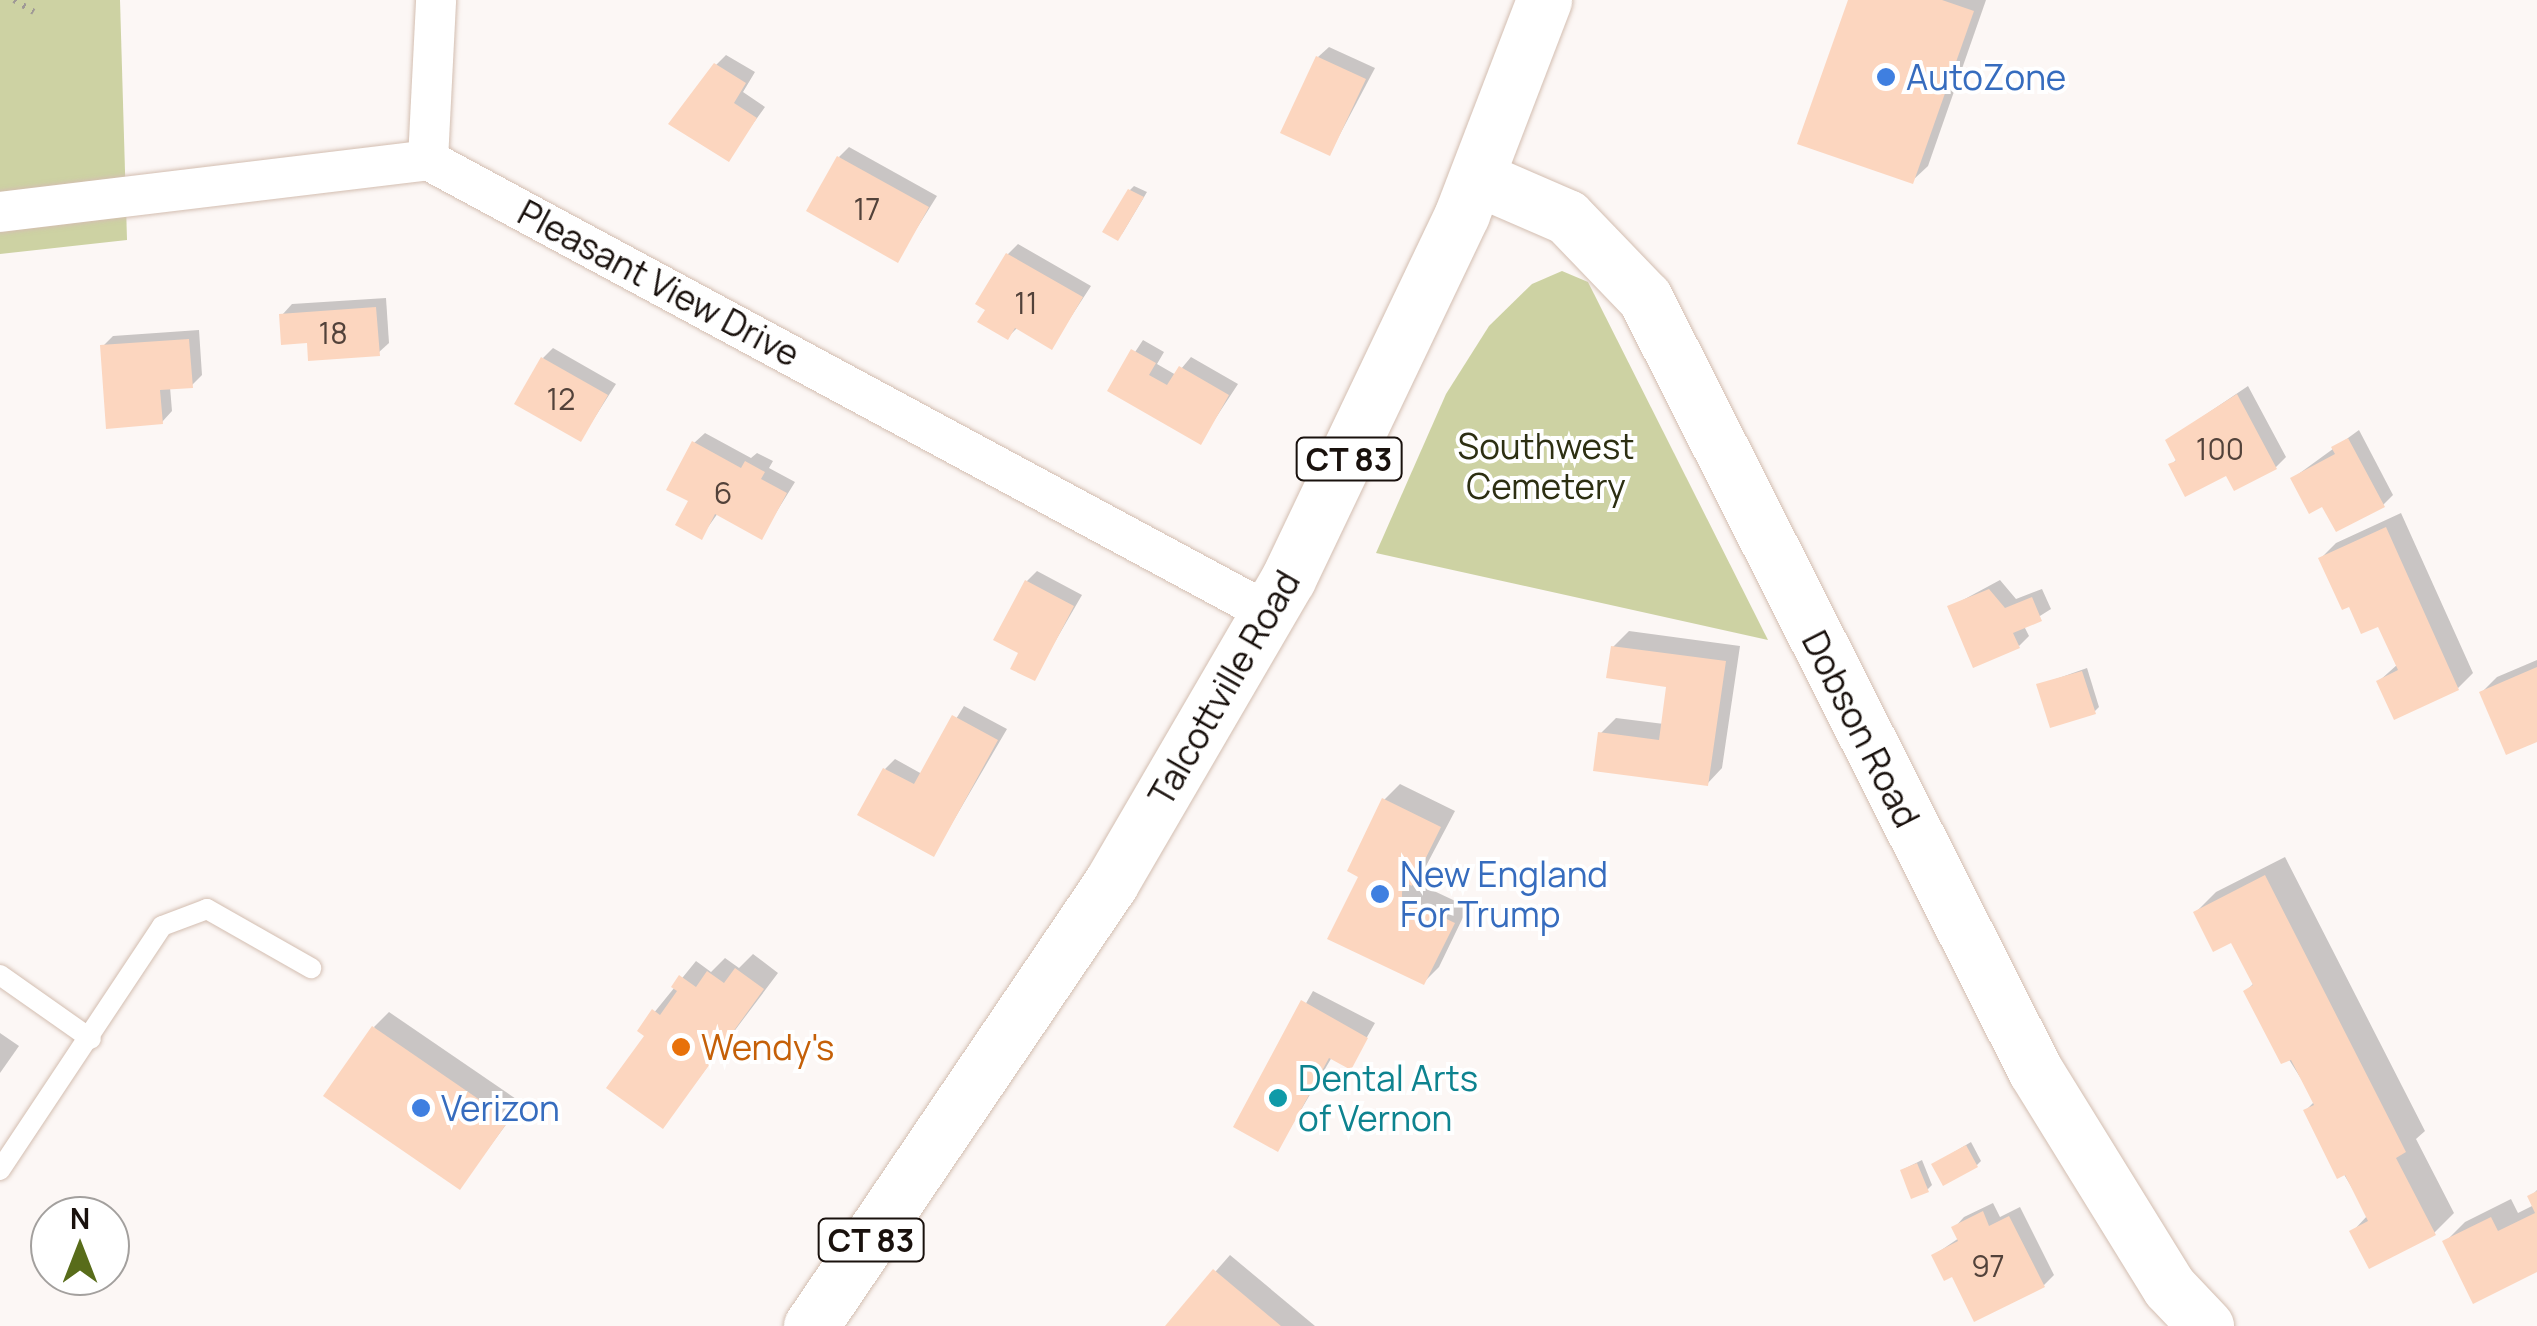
<!DOCTYPE html>
<style>
body{margin:0}
#map{position:relative;width:2537px;height:1326px;overflow:hidden;background:#fcf7f5;font-family:Manrope,sans-serif}
div>[style]{position:absolute}
.green>*{inset:0;background:#cdd2a3}
.shadow>*{inset:0;background:#0003}
.building>*{inset:0;background:#fcd6bf}
.path>*{height:6px;margin-top:-3px;transform-origin:0;background:repeating-linear-gradient(90deg,#9f9996 0 2.5px,transparent 0 10.5px)}
.roads{filter:drop-shadow(0 0 2px #d3beb1) drop-shadow(0 0 2px #d3beb1)}
.lane>*{height:20px;margin:-10px;padding:0 10px;transform-origin:10px;border-radius:10px;background:#fff}
.street>*{height:40px;margin:-20px;padding:0 20px;transform-origin:20px;border-radius:20px;background:#fff}
.secondary>*{height:55px;margin:-27.5px;padding:0 27.5px;transform-origin:27.5px;border-radius:27.5px;background:#fff}
.primary>*{height:55px;margin:-27.5px;padding:0 27.5px;transform-origin:27.5px;border-radius:27.5px;background:#fff}
.dots>*{width:28px;height:28px;translate:-50% -50%;box-sizing:border-box;border:5px solid #fff;border-radius:50%}
span{translate:-50% -50%;white-space:nowrap;text-align:center;line-height:1.15;-webkit-text-stroke:8px #fff;paint-order:stroke}
.number-label{font-size:30px;color:#52423a}
.number-label span{-webkit-text-stroke-width:0}
.shield-label span{padding:2px 8px;background:#fff;border:2px solid;border-radius:8px;-webkit-text-stroke-width:0}
.shield-label{font-size:32px;color:#19110d;font-weight:700}
.shop-label{font-size:35px;color:#366cbe}
.left{translate:0 -50%;text-align:left}
.street-label{font-size:35px;color:#19110d}
.park-label{font-size:35px;color:#2d2f12}
.food-label{font-size:35px;color:#c56008}
.culture-label{font-size:35px;color:#0d838f}
.north{position:absolute;left:30px;top:1196px;width:100px;height:100px;box-sizing:border-box;background:#fff;border:2px solid #a3a09e;border-radius:50%;rotate:0deg;font-size:28px;font-weight:700;line-height:40px;text-align:center;color:#19110d}
.north::after{content:'';display:block;margin:auto;width:35px;height:45px;background:#586c1a;clip-path:polygon(50% 0,100% 100%,50% 72%,0 100%)}
</style>
<div id="map">
<div class="green">
<div style="clip-path:polygon(0 0,120px 0,127px 240px,0 254px)"></div>
<div style="clip-path:polygon(1562px 271px,1588px 282px,1768px 640px,1376px 553px,1446px 394px,1489px 326px,1532px 284px)"></div>
</div>
<div class="shadow">
<div style="clip-path:polygon(1851px 0,1986px 0,1928px 166px,1912px 181px)"></div>
<div style="clip-path:polygon(1329px 47px,1375px 68px,1330px 153px,1318px 57px)"></div>
<div style="clip-path:polygon(726px 55px,755px 72px,743px 92px,765px 107px,728px 158px,716px 65px)"></div>
<div style="clip-path:polygon(849px 147px,937px 196px,897px 260px,839px 157px)"></div>
<div style="clip-path:polygon(1134px 186px,1147px 192px,1122px 234px,1130px 190px)"></div>
<div style="clip-path:polygon(1018px 244px,1091px 286px,1052px 346px,1018px 327px,1008px 337px,1008px 254px)"></div>
<div style="clip-path:polygon(386px 298px,389px 343px,378px 353px,309px 340px,282px 315px,292px 304px)"></div>
<div style="clip-path:polygon(199px 330px,202px 375px,192px 385px,170px 387px,172px 411px,162px 422px,103px 346px,113px 336px)"></div>
<div style="clip-path:polygon(1143px 340px,1164px 352px,1157px 364px,1176px 375px,1191px 357px,1238px 384px,1200px 442px,1110px 390px)"></div>
<div style="clip-path:polygon(553px 348px,616px 384px,581px 439px,543px 358px)"></div>
<div style="clip-path:polygon(2248px 386px,2286px 457px,2276px 467px,2227px 473px,2171px 465px,2178px 458px,2168px 440px)"></div>
<div style="clip-path:polygon(2359px 430px,2393px 495px,2383px 505px,2323px 504px,2293px 478px)"></div>
<div style="clip-path:polygon(705px 433px,751px 458px,757px 453px,773px 461px,769px 468px,795px 482px,761px 537px,718px 513px,701px 537px,692px 500px,694px 443px)"></div>
<div style="clip-path:polygon(2401px 513px,2473px 673px,2458px 688px,2379px 681px,2398px 664px,2379px 624px,2350px 604px,2321px 558px,2336px 543px)"></div>
<div style="clip-path:polygon(1037px 571px,1082px 595px,1034px 678px,1021px 652px,1027px 581px)"></div>
<div style="clip-path:polygon(2000px 580px,2016px 599px,2042px 589px,2051px 609px,2024px 626px,2029px 636px,2019px 646px,1950px 607px)"></div>
<div style="clip-path:polygon(1629px 631px,1740px 646px,1722px 768px,1707px 784px,1601px 733px,1616px 718px,1664px 724px,1669px 684px,1613px 647px)"></div>
<div style="clip-path:polygon(2537px 660px,2537px 740px,2482px 692px,2497px 677px)"></div>
<div style="clip-path:polygon(2087px 668px,2099px 707px,2094px 712px,2039px 685px)"></div>
<div style="clip-path:polygon(964px 706px,1007px 729px,934px 854px,885px 769px,895px 759px,922px 774px)"></div>
<div style="clip-path:polygon(1400px 784px,1455px 811px,1417px 883px,1468px 907px,1439px 967px,1424px 982px,1362px 875px,1384px 800px)"></div>
<div style="clip-path:polygon(2285px 857px,2425px 1131px,2416px 1139px,2454px 1213px,2434px 1233px,2353px 1231px,2368px 1215px,2306px 1110px,2315px 1101px,2246px 991px,2254px 983px,2232px 940px,2196px 912px,2216px 892px)"></div>
<div style="clip-path:polygon(753px 954px,778px 973px,663px 1126px,648px 1036px,640px 1030px,696px 961px,711px 972px,725px 958px,739px 968px)"></div>
<div style="clip-path:polygon(1313px 991px,1375px 1023px,1350px 1067px,1332px 1057px,1278px 1149px,1236px 1126px)"></div>
<div style="clip-path:polygon(389px 1012px,522px 1103px,460px 1187px,374px 1027px)"></div>
<div style="clip-path:polygon(0 1033px,19px 1046px,0 1073px)"></div>
<div style="clip-path:polygon(1971px 1142px,1981px 1161px,1977px 1165px,1934px 1164px)"></div>
<div style="clip-path:polygon(1922px 1160px,1932px 1185px,1927px 1190px,1902px 1170px)"></div>
<div style="clip-path:polygon(2537px 1190px,2537px 1270px,2445px 1242px,2465px 1222px,2511px 1199px,2518px 1213px,2534px 1205px,2530px 1197px)"></div>
<div style="clip-path:polygon(1993px 1203px,2000px 1217px,2020px 1207px,2054px 1275px,2044px 1285px,1954px 1274px,1934px 1255px,1959px 1238px,1954px 1228px,1964px 1217px)"></div>
<div style="clip-path:polygon(1230px 1255px,1315px 1326px,1168px 1326px)"></div>
</div>
<div class="building">
<div style="clip-path:polygon(1848px 0,1942px 0,1974px 11px,1913px 184px,1797px 144px)"></div>
<div style="clip-path:polygon(1316px 56px,1366px 79px,1330px 156px,1280px 133px)"></div>
<div style="clip-path:polygon(714px 63px,746px 83px,734px 103px,757px 118px,729px 162px,668px 124px)"></div>
<div style="clip-path:polygon(837px 156px,929px 207px,898px 263px,806px 211px)"></div>
<div style="clip-path:polygon(1128px 189px,1144px 197px,1118px 241px,1102px 232px)"></div>
<div style="clip-path:polygon(1006px 253px,1083px 297px,1052px 350px,1015px 328px,1008px 340px,977px 322px,985px 310px,975px 304px)"></div>
<div style="clip-path:polygon(376px 307px,380px 356px,308px 361px,307px 343px,281px 345px,279px 314px)"></div>
<div style="clip-path:polygon(189px 339px,193px 388px,160px 390px,163px 424px,106px 429px,100px 345px)"></div>
<div style="clip-path:polygon(1131px 349px,1156px 363px,1149px 375px,1167px 385px,1179px 366px,1229px 395px,1201px 445px,1107px 391px)"></div>
<div style="clip-path:polygon(541px 357px,608px 395px,581px 442px,514px 404px)"></div>
<div style="clip-path:polygon(2237px 394px,2277px 469px,2234px 491px,2226px 476px,2185px 497px,2168px 464px,2176px 461px,2165px 440px)"></div>
<div style="clip-path:polygon(2348px 438px,2385px 507px,2336px 532px,2322px 507px,2309px 514px,2290px 478px,2335px 454px,2331px 447px)"></div>
<div style="clip-path:polygon(692px 441px,741px 468px,745px 461px,765px 472px,761px 479px,787px 493px,762px 540px,715px 514px,702px 540px,675px 525px,688px 501px,666px 490px)"></div>
<div style="clip-path:polygon(2386px 527px,2459px 690px,2394px 720px,2376px 681px,2398px 670px,2378px 627px,2361px 634px,2349px 607px,2342px 610px,2318px 558px)"></div>
<div style="clip-path:polygon(1025px 580px,1074px 606px,1035px 681px,1010px 669px,1018px 653px,993px 640px)"></div>
<div style="clip-path:polygon(1989px 589px,2005px 608px,2032px 597px,2042px 621px,2013px 633px,2020px 648px,1973px 668px,1947px 606px)"></div>
<div style="clip-path:polygon(1611px 646px,1726px 661px,1708px 786px,1593px 771px,1598px 732px,1659px 740px,1666px 687px,1606px 678px)"></div>
<div style="clip-path:polygon(2537px 667px,2537px 742px,2506px 755px,2479px 692px)"></div>
<div style="clip-path:polygon(2082px 671px,2096px 714px,2050px 728px,2036px 684px)"></div>
<div style="clip-path:polygon(952px 715px,998px 740px,934px 857px,857px 815px,883px 768px,914px 784px)"></div>
<div style="clip-path:polygon(1382px 798px,1441px 827px,1412px 886px,1406px 883px,1402px 892px,1402px 898px,1455px 923px,1424px 985px,1327px 939px,1358px 877px,1347px 871px)"></div>
<div style="clip-path:polygon(2265px 875px,2406px 1152px,2396px 1158px,2436px 1235px,2369px 1269px,2349px 1231px,2368px 1221px,2345px 1175px,2337px 1179px,2303px 1110px,2314px 1105px,2291px 1060px,2281px 1064px,2243px 991px,2253px 985px,2231px 943px,2213px 952px,2193px 912px)"></div>
<div style="clip-path:polygon(735px 968px,764px 989px,663px 1129px,606px 1088px,644px 1036px,637px 1031px,652px 1009px,660px 1015px,677px 991px,671px 987px,679px 975px,696px 987px,707px 971px,724px 983px)"></div>
<div style="clip-path:polygon(1301px 1000px,1368px 1038px,1351px 1070px,1329px 1058px,1278px 1152px,1233px 1127px)"></div>
<div style="clip-path:polygon(372px 1026px,509px 1120px,460px 1190px,323px 1096px)"></div>
<div style="clip-path:polygon(1966px 1145px,1978px 1167px,1943px 1186px,1931px 1164px)"></div>
<div style="clip-path:polygon(1917px 1163px,1929px 1192px,1911px 1199px,1900px 1170px)"></div>
<div style="clip-path:polygon(2537px 1191px,2537px 1272px,2473px 1304px,2442px 1241px,2491px 1217px,2498px 1231px,2535px 1213px,2527px 1196px)"></div>
<div style="clip-path:polygon(1983px 1211px,1989px 1226px,2009px 1216px,2045px 1287px,1974px 1322px,1952px 1277px,1944px 1281px,1931px 1255px,1958px 1241px,1951px 1227px)"></div>
<div style="clip-path:polygon(1213px 1269px,1281px 1326px,1165px 1326px)"></div>
</div>
<div class="path">
<div style="left:14px;top:0;width:23px;rotate:31deg"></div>
</div>
<div class="roads">
<div class="lane">
<div style="left:0;top:975px;width:111px;rotate:35.1deg"></div>
<div style="left:0;top:1170px;width:293px;rotate:-56.4deg"></div>
<div style="left:162px;top:926px;width:48px;rotate:-20.7deg"></div>
<div style="left:207px;top:909px;width:120px;rotate:29.6deg"></div>
</div>
<div class="street">
<div style="left:428px;top:160px;width:160px;rotate:-87.1deg"></div>
<div style="left:0;top:212px;width:431px;rotate:-6.9deg"></div>
<div style="left:428px;top:160px;width:955px;rotate:28.31deg"></div>
</div>
<div class="secondary">
<div style="left:1477px;top:178px;width:98px;rotate:23.4deg"></div>
<div style="left:1567px;top:217px;width:112px;rotate:46.1deg"></div>
<div style="left:1645px;top:298px;width:865px;rotate:63.2deg"></div>
<div style="left:2035px;top:1070px;width:255px;rotate:58.3deg"></div>
<div style="left:2169px;top:1287px;width:54px;rotate:46.5deg"></div>
</div>
<div class="primary">
<div style="left:811px;top:1326px;width:535px;rotate:-55.89deg"></div>
<div style="left:1111px;top:883px;width:352px;rotate:-59.8deg"></div>
<div style="left:1288px;top:579px;width:404px;rotate:-64.5deg"></div>
<div style="left:1462px;top:214px;width:229px;rotate:-69deg"></div>
</div>
</div>
<div class="dots">
<div style="left:1886px;top:77px;background:#3f7fe0"></div>
<div style="left:1380px;top:894px;background:#3f7fe0"></div>
<div style="left:681px;top:1047px;background:#e8710a"></div>
<div style="left:1278px;top:1098px;background:#0f9aa8"></div>
<div style="left:421px;top:1108px;background:#3f7fe0"></div>
</div>
<div class="number-label">
<span style="left:867px;top:209px">17</span>
<span style="left:1026px;top:303px">11</span>
<span style="left:333px;top:333px">18</span>
<span style="left:561px;top:399px">12</span>
<span style="left:2220px;top:449px">100</span>
<span style="left:723px;top:493px">6</span>
<span style="left:1988px;top:1266px">97</span>
</div>
<div class="shield-label">
<span style="left:1349px;top:459px">CT 83</span>
<span style="left:871px;top:1240px">CT 83</span>
</div>
<div class="shop-label">
<span class="left" style="left:1906px;top:77px">AutoZone</span>
<span class="left" style="left:1400px;top:894px">New England<br>For Trump</span>
<span class="left" style="left:441px;top:1108px">Verizon</span>
</div>
<div class="street-label">
<span style="left:659px;top:283px;rotate:28deg">Pleasant View Drive</span>
<span style="left:1224px;top:688px;rotate:-60deg">Talcottville Road</span>
<span style="left:1861px;top:729px;rotate:63deg">Dobson Road</span>
</div>
<div class="park-label">
<span style="left:1546px;top:466px">Southwest<br>Cemetery</span>
</div>
<div class="food-label">
<span class="left" style="left:701px;top:1047px">Wendy's</span>
</div>
<div class="culture-label">
<span class="left" style="left:1298px;top:1098px">Dental Arts<br>of Vernon</span>
</div>
<div class="north">N</div>
</div>
